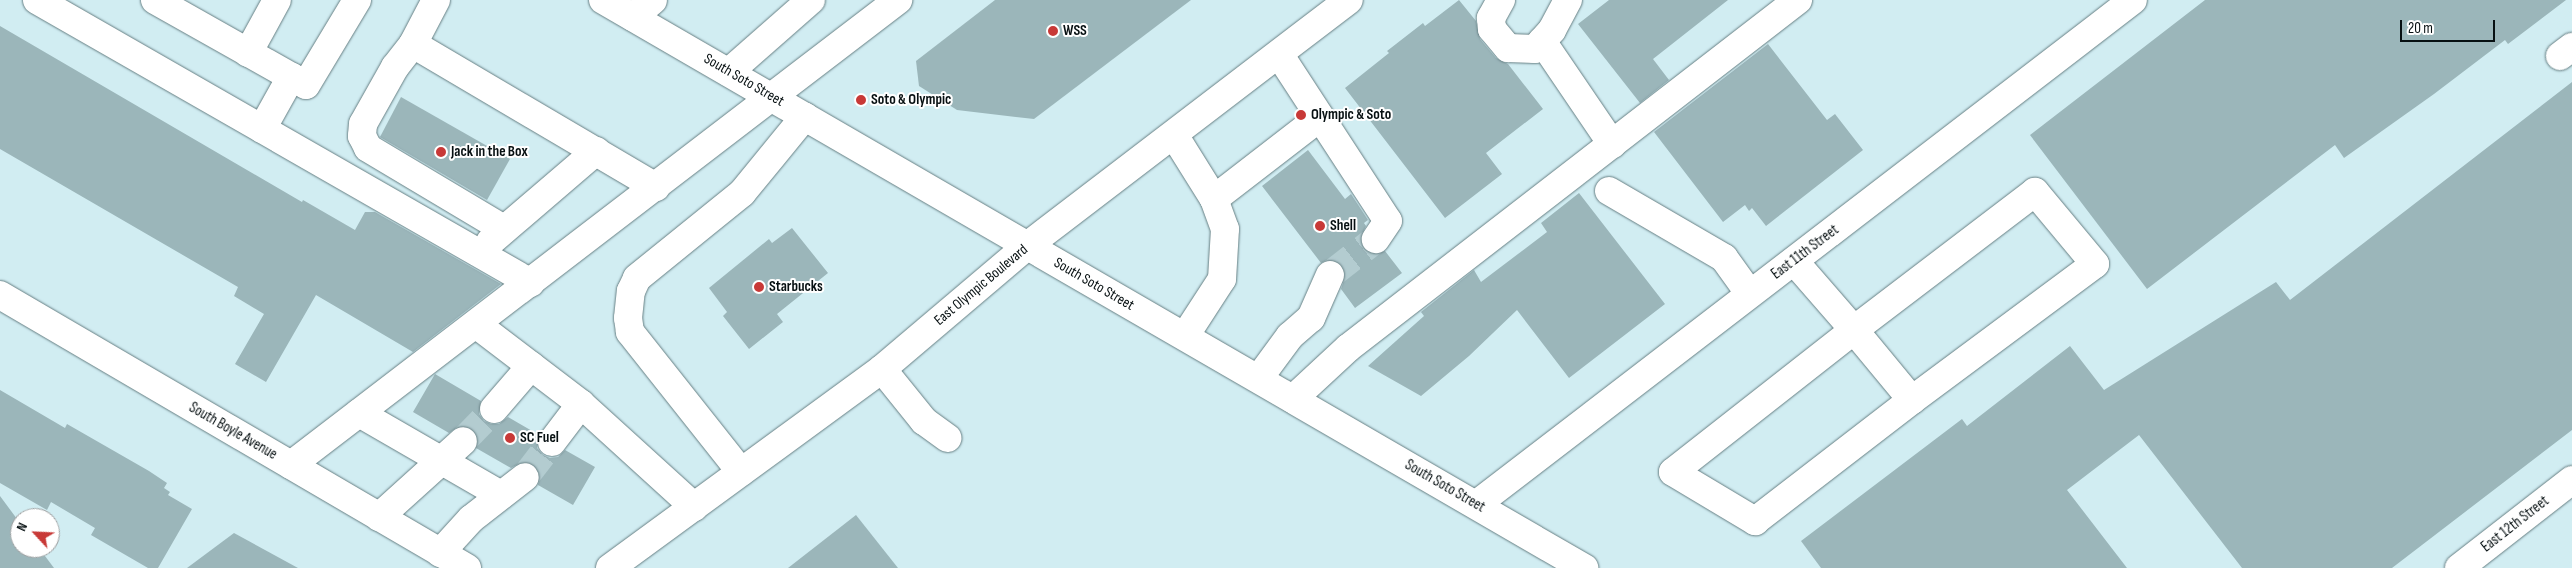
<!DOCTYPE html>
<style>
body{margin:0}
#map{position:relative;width:2572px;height:568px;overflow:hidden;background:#d1edf2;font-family:"Sofia Sans Condensed",sans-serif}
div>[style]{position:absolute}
.building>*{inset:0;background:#9bb6ba}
.minor-tunnel>*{height:28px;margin-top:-14px;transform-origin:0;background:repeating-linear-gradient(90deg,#b3ccd0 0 28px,transparent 0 42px)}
.roads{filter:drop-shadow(0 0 1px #667f83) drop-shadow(0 0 1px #667f83)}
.minor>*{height:28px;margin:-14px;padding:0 14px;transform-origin:14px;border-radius:14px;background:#fff}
.major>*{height:28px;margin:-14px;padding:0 14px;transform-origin:14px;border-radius:14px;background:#fff}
.dots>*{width:14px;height:14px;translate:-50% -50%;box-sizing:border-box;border:2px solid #fff;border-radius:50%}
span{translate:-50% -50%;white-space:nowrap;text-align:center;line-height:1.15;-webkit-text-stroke:4px #fff;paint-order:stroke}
.poi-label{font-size:15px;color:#071012;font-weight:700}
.left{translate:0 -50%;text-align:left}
.street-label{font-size:15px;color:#071012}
.north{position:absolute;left:10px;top:508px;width:50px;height:50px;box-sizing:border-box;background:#fff;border:1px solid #9c9fa0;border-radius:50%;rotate:295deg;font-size:14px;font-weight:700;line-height:20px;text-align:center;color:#071012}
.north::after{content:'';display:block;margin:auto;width:18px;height:22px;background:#c83937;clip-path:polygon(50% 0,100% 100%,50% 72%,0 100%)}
.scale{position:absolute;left:2400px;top:20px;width:95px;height:22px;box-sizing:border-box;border:2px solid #071012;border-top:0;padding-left:6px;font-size:15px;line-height:18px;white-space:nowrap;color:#071012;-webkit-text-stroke:4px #fff;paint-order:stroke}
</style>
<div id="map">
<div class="building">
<div style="clip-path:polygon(995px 0,1191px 0,1034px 119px,957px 110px,919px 86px,916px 61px)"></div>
<div style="clip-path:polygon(1459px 0,1476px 21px,1480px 39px,1496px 58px,1508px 64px,1543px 109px,1486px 153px,1502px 174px,1445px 218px,1345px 88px,1389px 53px,1387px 51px,1423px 23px,1425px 26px)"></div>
<div style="clip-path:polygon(1609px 0,1728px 0,1653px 59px,1669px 80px,1640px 103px,1578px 24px)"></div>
<div style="clip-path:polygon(2205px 0,2566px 0,2508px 44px,2505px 40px,2434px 94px,2344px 158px,2335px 145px,2147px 289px,2030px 135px)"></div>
<div style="clip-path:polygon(0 26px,302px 202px,303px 200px,355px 230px,365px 212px,375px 212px,501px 284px,413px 352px,316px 295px,266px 382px,235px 364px,264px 314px,234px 296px,238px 287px,0 149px)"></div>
<div style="clip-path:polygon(1768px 44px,1827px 120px,1835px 114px,1863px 150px,1766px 226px,1752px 208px,1749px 211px,1745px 205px,1723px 222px,1654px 132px)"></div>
<div style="clip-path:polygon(2572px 82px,2572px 430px,2392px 568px,2242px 568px,2139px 435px,2067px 490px,2127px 568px,1821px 568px,1801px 541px,1962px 419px,1967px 426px,2070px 346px,2104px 390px,2276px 282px,2290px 300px)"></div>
<div style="clip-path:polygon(401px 97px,510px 159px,487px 200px,380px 137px)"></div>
<div style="clip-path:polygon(1308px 150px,1345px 199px,1351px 194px,1368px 220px,1364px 223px,1366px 226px,1360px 238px,1362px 246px,1367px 252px,1375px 254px,1385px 251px,1402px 273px,1355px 308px,1341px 289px,1346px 274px,1342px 265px,1337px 261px,1329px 259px,1321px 263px,1262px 186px)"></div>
<div style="clip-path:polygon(1579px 193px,1665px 304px,1569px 378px,1517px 310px,1469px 356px,1421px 396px,1368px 366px,1424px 316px,1421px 312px,1474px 270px,1481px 282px,1547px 232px,1541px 223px)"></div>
<div style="clip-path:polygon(792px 228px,828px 273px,777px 314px,783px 322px,749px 349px,723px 316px,727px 312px,709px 288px,769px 239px,772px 243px)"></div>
<div style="clip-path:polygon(435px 374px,481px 401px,479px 414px,484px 421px,491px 424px,499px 424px,508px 417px,539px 435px,537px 448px,543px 455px,550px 458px,558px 457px,565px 450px,595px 467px,573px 505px,538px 485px,540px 474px,537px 467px,531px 463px,522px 462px,511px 468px,476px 448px,478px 437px,474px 430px,468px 426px,459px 426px,449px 433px,413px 412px)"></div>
<div style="clip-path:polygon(0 390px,65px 428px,67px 424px,149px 471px,167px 483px,164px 488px,170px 492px,168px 495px,192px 509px,158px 568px,148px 568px,91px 535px,95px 528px,51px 502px,47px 510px,0 483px)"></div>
<div style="clip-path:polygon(0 496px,20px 523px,20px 548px,39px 548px,54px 568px,0 568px)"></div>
<div style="clip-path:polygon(856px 515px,898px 568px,788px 568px)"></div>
<div style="clip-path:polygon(234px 533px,298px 568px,187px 568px)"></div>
</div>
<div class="minor-tunnel">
<div style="left:1330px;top:275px;width:58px;rotate:-38deg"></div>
<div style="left:463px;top:441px;width:45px;rotate:-45.9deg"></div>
<div style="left:525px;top:477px;width:44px;rotate:-52.4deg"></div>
</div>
<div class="roads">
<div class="minor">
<div style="left:37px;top:0;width:569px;rotate:29.81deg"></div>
<div style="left:155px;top:0;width:173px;rotate:29.4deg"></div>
<div style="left:306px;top:85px;width:99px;rotate:-59deg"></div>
<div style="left:436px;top:0;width:50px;rotate:117.6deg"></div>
<div style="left:413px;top:44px;width:282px;rotate:30.5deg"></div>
<div style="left:1501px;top:0;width:21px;rotate:119deg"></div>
<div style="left:1491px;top:18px;width:11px;rotate:85deg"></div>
<div style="left:1492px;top:29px;width:25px;rotate:50deg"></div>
<div style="left:1508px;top:48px;width:27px;rotate:2deg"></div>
<div style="left:1535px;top:49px;width:25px;rotate:-48deg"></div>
<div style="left:1552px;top:30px;width:34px;rotate:-62deg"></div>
<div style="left:633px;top:17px;width:26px;rotate:-40deg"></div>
<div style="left:1542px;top:41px;width:125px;rotate:55.8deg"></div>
<div style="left:413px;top:44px;width:29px;rotate:128deg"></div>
<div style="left:395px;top:67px;width:65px;rotate:119.3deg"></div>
<div style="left:363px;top:124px;width:12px;rotate:95deg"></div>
<div style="left:362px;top:136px;width:13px;rotate:63deg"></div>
<div style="left:368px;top:148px;width:158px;rotate:30.8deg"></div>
<div style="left:248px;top:53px;width:60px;rotate:-61.3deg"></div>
<div style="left:1279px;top:54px;width:199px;rotate:56.9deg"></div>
<div style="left:1388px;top:221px;width:22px;rotate:124deg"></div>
<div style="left:2560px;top:56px;width:15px;rotate:-37deg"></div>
<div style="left:729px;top:72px;width:109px;rotate:-41.3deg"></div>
<div style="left:262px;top:129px;width:60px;rotate:-60.9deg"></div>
<div style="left:1174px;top:135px;width:75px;rotate:58deg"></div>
<div style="left:1214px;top:199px;width:32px;rotate:70deg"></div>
<div style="left:1225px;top:229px;width:50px;rotate:93.4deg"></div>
<div style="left:1222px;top:279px;width:68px;rotate:123deg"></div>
<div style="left:1609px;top:191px;width:133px;rotate:30.2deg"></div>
<div style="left:1724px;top:258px;width:44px;rotate:54.2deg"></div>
<div style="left:1214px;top:199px;width:134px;rotate:-37.7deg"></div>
<div style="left:490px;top:242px;width:140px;rotate:-40.6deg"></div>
<div style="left:1794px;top:261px;width:91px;rotate:49deg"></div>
<div style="left:1854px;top:330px;width:91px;rotate:50.4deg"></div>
<div style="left:1912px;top:400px;width:228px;rotate:-36.6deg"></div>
<div style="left:2095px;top:264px;width:94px;rotate:-129.8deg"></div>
<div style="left:2035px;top:192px;width:228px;rotate:142.7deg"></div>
<div style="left:1854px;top:330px;width:230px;rotate:141.9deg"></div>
<div style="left:1673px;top:472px;width:96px;rotate:30.9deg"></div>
<div style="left:1755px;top:521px;width:198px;rotate:-37.6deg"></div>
<div style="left:476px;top:324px;width:132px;rotate:37.3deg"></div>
<div style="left:581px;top:404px;width:153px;rotate:42.3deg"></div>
<div style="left:882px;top:369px;width:67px;rotate:51.1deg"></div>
<div style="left:924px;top:421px;width:29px;rotate:36deg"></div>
<div style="left:1259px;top:378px;width:52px;rotate:-53.6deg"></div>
<div style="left:1290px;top:336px;width:28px;rotate:-41deg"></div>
<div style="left:1311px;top:318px;width:47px;rotate:-66.2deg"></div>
<div style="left:1293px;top:399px;width:75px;rotate:-42.8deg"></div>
<div style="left:1348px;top:348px;width:569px;rotate:-37.72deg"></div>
<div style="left:494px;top:409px;width:57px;rotate:-49.3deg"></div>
<div style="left:359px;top:413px;width:164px;rotate:30deg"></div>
<div style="left:552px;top:442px;width:48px;rotate:-52.7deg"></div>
<div style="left:291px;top:465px;width:765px;rotate:-37.45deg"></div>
<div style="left:741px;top:472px;width:179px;rotate:-128.4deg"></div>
<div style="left:630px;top:332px;width:14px;rotate:-98deg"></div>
<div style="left:628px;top:318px;width:27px;rotate:-84deg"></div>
<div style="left:631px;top:291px;width:14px;rotate:-65deg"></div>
<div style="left:637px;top:278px;width:135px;rotate:-39deg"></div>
<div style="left:742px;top:193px;width:99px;rotate:-50.7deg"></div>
<div style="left:1477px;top:504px;width:827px;rotate:-37.53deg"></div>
<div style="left:379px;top:517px;width:113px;rotate:-42.1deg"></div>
<div style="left:440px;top:553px;width:46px;rotate:-47.6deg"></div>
<div style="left:471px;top:519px;width:68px;rotate:-37.9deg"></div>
<div style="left:2459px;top:568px;width:143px;rotate:-37.9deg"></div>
</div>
<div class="major">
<div style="left:603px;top:0;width:1134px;rotate:30.07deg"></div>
<div style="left:0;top:295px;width:541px;rotate:30.31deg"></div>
<div style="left:610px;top:568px;width:337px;rotate:-36.2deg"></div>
<div style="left:882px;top:369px;width:190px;rotate:-40.3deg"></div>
<div style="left:1027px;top:246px;width:405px;rotate:-37.4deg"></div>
</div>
</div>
<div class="dots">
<div style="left:1053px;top:31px;background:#c83937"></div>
<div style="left:861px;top:100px;background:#c83937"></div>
<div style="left:1301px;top:115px;background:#c83937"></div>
<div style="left:441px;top:152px;background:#c83937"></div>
<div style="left:1320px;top:226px;background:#c83937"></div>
<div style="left:759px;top:287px;background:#c83937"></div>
<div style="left:510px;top:438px;background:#c83937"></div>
</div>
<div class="poi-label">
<span class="left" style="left:1063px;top:31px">WSS</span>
<span class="left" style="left:871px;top:100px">Soto &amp; Olympic</span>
<span class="left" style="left:1311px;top:115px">Olympic &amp; Soto</span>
<span class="left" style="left:451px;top:152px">Jack in the Box</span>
<span class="left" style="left:1330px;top:226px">Shell</span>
<span class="left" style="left:769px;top:287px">Starbucks</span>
<span class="left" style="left:520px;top:438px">SC Fuel</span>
</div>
<div class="street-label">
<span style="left:744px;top:80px;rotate:30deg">South Soto Street</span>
<span style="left:1805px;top:252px;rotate:-37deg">East 11th Street</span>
<span style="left:1094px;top:284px;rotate:30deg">South Soto Street</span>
<span style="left:981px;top:285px;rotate:-40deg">East Olympic Boulevard</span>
<span style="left:233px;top:431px;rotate:30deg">South Boyle Avenue</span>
<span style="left:1445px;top:486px;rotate:30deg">South Soto Street</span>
<span style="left:2515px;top:524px;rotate:-38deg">East 12th Street</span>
</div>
<div class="north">N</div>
<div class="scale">20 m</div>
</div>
